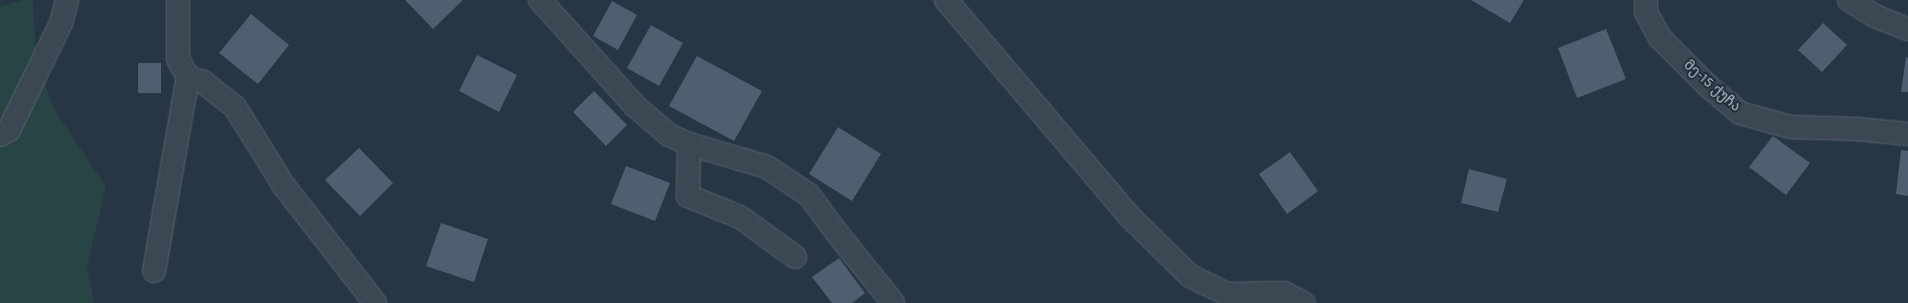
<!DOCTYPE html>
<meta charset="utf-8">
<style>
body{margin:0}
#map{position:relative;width:1908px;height:303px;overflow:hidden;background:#263644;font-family:Karla,"Noto Sans Georgian",sans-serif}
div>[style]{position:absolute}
.green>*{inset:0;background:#284445}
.building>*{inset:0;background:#4f5f6f}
.roads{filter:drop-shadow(0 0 1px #596571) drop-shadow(0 0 1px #596571)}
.minor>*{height:22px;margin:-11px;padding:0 11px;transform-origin:11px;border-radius:11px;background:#3b4753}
span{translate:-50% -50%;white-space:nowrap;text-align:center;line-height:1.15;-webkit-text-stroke:4px #1f2c39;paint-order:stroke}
.street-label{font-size:14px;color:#b8c2cd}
</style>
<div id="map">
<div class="green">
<div style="clip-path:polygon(22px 0,33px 0,36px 57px,54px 109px,106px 187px,87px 266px,94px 303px,0 303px,0 7px)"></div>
</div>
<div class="building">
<div style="clip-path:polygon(405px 0,463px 0,433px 29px)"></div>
<div style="clip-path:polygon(1471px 0,1524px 0,1510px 23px)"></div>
<div style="clip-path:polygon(612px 1px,637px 15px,618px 50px,593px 36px)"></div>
<div style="clip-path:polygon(251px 14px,289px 45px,258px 84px,219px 53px)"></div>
<div style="clip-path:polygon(1823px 23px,1847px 45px,1822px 72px,1798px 50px)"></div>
<div style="clip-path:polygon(651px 25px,683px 43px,659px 86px,627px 68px)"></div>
<div style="clip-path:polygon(1606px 29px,1626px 79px,1577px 98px,1558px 48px)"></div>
<div style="clip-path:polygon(477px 55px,517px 75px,499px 112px,459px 91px)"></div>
<div style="clip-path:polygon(697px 56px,762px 91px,734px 141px,669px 106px)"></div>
<div style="clip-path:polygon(1906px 57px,1908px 58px,1908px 92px,1901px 92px)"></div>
<div style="clip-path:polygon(138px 63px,161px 63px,161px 93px,138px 93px)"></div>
<div style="clip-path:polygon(594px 91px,627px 125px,606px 146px,573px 112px)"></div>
<div style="clip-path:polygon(838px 127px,881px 154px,852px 201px,809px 174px)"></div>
<div style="clip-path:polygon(1773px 136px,1810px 163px,1786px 195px,1749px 167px)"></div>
<div style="clip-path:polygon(359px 148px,393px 183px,360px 216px,325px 180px)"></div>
<div style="clip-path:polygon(1901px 150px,1908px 151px,1908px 196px,1896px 194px)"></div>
<div style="clip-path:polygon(1290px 152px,1318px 191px,1287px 214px,1259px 174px)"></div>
<div style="clip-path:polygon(626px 166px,670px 183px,655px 221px,611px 204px)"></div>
<div style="clip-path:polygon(1469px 169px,1507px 179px,1498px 212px,1461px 203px)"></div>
<div style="clip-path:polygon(441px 223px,488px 239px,474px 282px,426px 266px)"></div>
<div style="clip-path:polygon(839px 258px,865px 293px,852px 303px,832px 303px,812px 277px)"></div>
</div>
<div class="roads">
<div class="minor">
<div style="left:540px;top:0;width:142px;rotate:48.1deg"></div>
<div style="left:635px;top:106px;width:45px;rotate:40.5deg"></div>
<div style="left:669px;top:135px;width:22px;rotate:24deg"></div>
<div style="left:689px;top:144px;width:81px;rotate:16.4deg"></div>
<div style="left:767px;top:167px;width:50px;rotate:33.7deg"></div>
<div style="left:809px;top:195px;width:47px;rotate:53.6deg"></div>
<div style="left:837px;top:233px;width:90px;rotate:51.3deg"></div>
<div style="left:946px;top:0;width:285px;rotate:49.7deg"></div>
<div style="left:1130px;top:217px;width:84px;rotate:44.5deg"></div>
<div style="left:1190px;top:276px;width:41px;rotate:25.9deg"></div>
<div style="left:1227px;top:294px;width:57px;rotate:-1deg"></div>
<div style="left:1284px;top:293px;width:22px;rotate:27deg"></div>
<div style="left:1646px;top:0;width:12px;rotate:90deg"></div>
<div style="left:1646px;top:12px;width:30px;rotate:62deg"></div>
<div style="left:1660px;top:38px;width:66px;rotate:45deg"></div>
<div style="left:1707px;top:85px;width:43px;rotate:40.3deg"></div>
<div style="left:1740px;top:113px;width:53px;rotate:15.4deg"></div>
<div style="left:1791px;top:127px;width:65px;rotate:1.8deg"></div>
<div style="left:1856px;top:129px;width:52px;rotate:5.5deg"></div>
<div style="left:1849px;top:0;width:31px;rotate:32deg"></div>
<div style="left:1875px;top:16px;width:35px;rotate:22deg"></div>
<div style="left:188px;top:77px;width:16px;rotate:18deg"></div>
<div style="left:203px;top:82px;width:41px;rotate:38deg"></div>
<div style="left:235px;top:107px;width:93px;rotate:58.2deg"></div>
<div style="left:284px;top:186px;width:148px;rotate:52.1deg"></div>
<div style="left:0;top:135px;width:10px;rotate:-29deg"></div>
<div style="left:9px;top:130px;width:119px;rotate:-64.1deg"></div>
<div style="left:61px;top:23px;width:24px;rotate:-75deg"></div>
<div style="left:689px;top:144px;width:52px;rotate:91.1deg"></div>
<div style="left:688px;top:196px;width:56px;rotate:22deg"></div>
<div style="left:740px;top:217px;width:68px;rotate:36deg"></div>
<div style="left:154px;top:271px;width:197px;rotate:-80.1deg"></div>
<div style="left:188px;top:77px;width:21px;rotate:-119deg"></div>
<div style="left:178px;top:59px;width:59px;rotate:-90deg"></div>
</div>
</div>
<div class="street-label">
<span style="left:1712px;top:86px;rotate:41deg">მე-15 ქუჩა</span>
</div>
</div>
